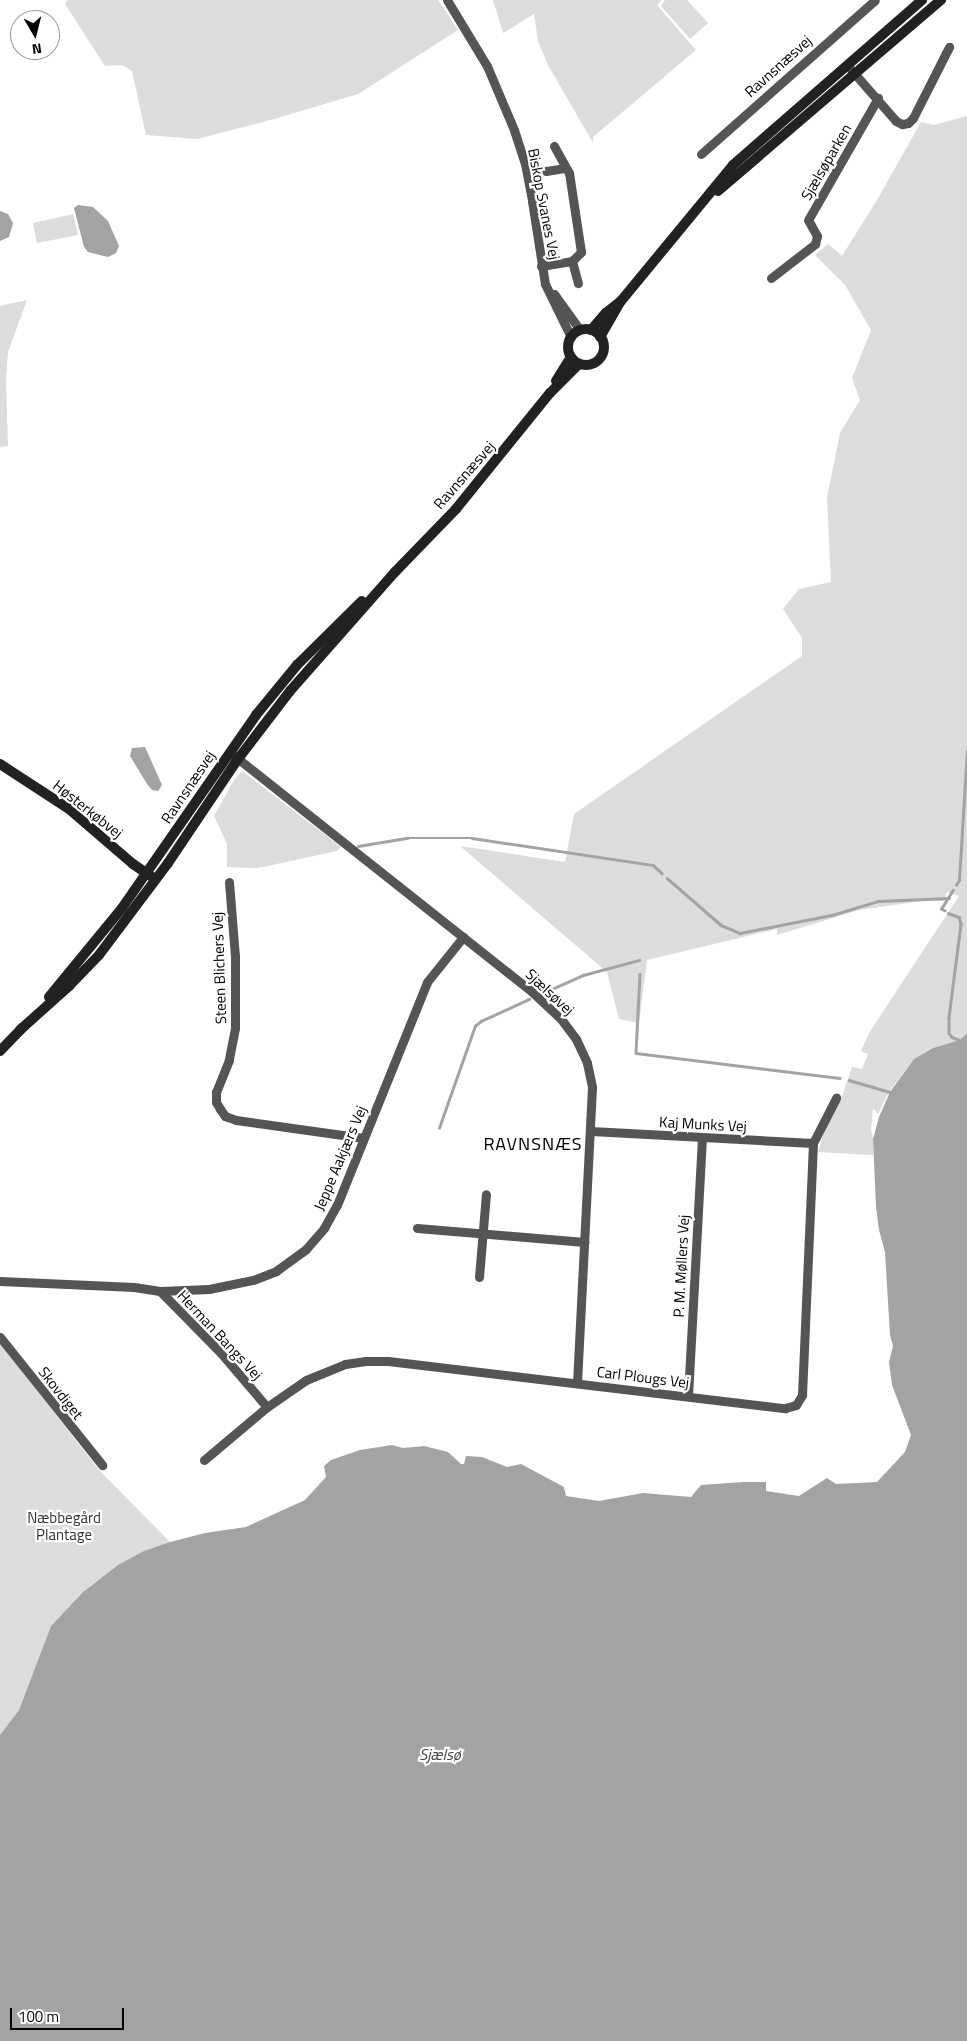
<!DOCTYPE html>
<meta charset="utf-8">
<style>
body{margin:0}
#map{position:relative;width:967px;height:2041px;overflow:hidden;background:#fff;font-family:"Titillium Web",sans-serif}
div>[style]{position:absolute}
.green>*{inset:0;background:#dcdcdc}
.water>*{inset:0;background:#a3a3a3}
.stream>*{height:2.5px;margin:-1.25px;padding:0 1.25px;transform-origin:1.25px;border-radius:1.25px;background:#a3a3a3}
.street>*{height:9px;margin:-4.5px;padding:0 4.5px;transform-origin:4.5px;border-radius:4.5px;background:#555}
.secondary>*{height:10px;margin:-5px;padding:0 5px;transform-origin:5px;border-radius:5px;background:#222}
.secondary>.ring{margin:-5px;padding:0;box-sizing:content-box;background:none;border:10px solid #222;border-radius:50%}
span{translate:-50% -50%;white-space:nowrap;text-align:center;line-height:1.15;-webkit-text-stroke:4.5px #fff;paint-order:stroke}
.street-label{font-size:15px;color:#000}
.park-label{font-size:15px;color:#333}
.water-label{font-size:16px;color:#444;font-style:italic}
.quarter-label{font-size:18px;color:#000;letter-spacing:1px}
.north{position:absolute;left:10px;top:10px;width:50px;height:50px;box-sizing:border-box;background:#fff;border:1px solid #999;border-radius:50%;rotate:172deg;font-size:14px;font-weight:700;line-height:20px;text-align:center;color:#000}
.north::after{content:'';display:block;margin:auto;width:18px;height:22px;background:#000;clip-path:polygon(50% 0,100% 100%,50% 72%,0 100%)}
.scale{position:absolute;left:10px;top:2008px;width:114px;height:22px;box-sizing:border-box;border:2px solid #000;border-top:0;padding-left:6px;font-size:15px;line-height:18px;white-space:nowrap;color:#000;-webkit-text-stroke:4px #fff;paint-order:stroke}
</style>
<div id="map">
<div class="green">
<div style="clip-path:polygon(68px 0,438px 0,458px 30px,358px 94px,274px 119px,197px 139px,146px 135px,132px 71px,122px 65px,105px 66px,65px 4px)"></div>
<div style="clip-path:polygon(493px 0,662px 0,657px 5px,696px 50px,593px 137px,593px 143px,548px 65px,538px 41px,534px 14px,503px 33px)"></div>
<div style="clip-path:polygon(665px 0,687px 0,708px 23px,690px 39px,661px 6px)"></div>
<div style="clip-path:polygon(967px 116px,967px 1033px,960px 1040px,933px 1048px,914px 1059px,889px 1092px,878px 1114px,873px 1108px,871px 1129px,873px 1139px,873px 1155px,818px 1152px,825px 1129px,841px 1100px,852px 1067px,862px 1069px,868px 1054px,861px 1051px,869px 1033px,959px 896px,947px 892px,944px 901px,922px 901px,859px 910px,777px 935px,777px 929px,647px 960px,639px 1023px,619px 1019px,607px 972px,460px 846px,565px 862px,574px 814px,802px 656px,802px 638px,783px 609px,799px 589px,831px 582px,827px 497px,840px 433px,860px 400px,852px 378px,871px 330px,845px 285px,815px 255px,828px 244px,842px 256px,877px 200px,921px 122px,934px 125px)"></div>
<div style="clip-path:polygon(73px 214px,78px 235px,37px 243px,33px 223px)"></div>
<div style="clip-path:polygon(27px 300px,8px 352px,6px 378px,8px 446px,0 447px,0 306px)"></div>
<div style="clip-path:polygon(242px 771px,341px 847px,337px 851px,258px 868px,227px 867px,227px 844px,214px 816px,234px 780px)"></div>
<div style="clip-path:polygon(0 1343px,99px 1470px,170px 1542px,118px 1565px,83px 1592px,51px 1626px,19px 1710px,0 1735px)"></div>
</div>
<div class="water">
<div style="clip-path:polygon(78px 205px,93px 207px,108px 221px,119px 246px,116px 253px,108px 257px,88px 252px,84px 247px,74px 208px)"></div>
<div style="clip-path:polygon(0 211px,8px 214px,13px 223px,9px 237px,0 241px)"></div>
<div style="clip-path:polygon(145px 747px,162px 785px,158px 791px,152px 790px,147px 784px,130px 756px,132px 748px)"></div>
<div style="clip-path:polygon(967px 1033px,967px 2041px,0 2041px,0 1735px,19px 1710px,51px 1626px,83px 1592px,118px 1565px,144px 1551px,170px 1542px,205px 1533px,246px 1527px,305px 1500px,326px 1477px,324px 1466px,331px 1460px,360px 1450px,392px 1445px,403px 1448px,424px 1446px,448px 1452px,461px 1464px,464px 1464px,466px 1456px,482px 1457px,507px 1467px,521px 1464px,564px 1487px,566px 1496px,599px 1501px,643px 1493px,691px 1497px,701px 1485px,743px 1482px,766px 1482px,766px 1491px,799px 1496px,827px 1478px,836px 1484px,877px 1482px,905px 1452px,911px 1435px,892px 1385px,889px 1362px,893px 1346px,890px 1335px,885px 1252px,879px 1230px,876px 1207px,873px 1139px,879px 1117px,890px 1092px,914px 1059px,933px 1048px,960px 1040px)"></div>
</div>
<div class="stream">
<div style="left:358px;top:846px;width:50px;rotate:-9.3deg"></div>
<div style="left:407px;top:838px;width:65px"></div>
<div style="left:472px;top:838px;width:183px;rotate:8.5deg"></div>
<div style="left:653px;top:865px;width:12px;rotate:42deg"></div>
<div style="left:667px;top:878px;width:72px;rotate:41deg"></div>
<div style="left:721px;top:925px;width:21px;rotate:23deg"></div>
<div style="left:740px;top:933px;width:94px;rotate:-11.1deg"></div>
<div style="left:832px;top:915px;width:48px;rotate:-16.9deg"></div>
<div style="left:878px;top:901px;width:71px;rotate:-2.4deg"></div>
<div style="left:956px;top:885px;width:6px;rotate:-59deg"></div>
<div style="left:959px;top:880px;width:129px;rotate:-86.5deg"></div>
<div style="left:945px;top:911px;width:4px;rotate:-153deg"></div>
<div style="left:941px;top:909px;width:22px;rotate:-58deg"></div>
<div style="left:948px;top:913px;width:12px;rotate:20deg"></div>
<div style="left:959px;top:917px;width:7px;rotate:74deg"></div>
<div style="left:961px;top:924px;width:95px;rotate:97.3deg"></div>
<div style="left:949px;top:1018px;width:15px;rotate:90deg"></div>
<div style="left:949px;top:1033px;width:5px;rotate:53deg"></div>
<div style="left:952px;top:1037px;width:9px;rotate:21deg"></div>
<div style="left:640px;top:974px;width:79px;rotate:92.9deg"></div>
<div style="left:636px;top:1053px;width:205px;rotate:7deg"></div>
<div style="left:541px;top:994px;width:46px;rotate:-24.3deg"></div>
<div style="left:583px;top:975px;width:58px;rotate:-15deg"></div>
<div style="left:849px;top:1080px;width:43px;rotate:16.3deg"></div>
<div style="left:439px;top:1128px;width:108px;rotate:-70.6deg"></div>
<div style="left:475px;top:1026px;width:8px;rotate:-40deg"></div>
<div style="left:481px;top:1021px;width:53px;rotate:-24.6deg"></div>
</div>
<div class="street">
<div style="left:447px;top:0;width:77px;rotate:58.8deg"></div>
<div style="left:487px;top:66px;width:69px;rotate:67.1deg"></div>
<div style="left:514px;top:130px;width:36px;rotate:72deg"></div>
<div style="left:525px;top:164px;width:38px;rotate:79deg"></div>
<div style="left:532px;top:201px;width:84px;rotate:81.1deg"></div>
<div style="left:545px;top:284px;width:59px;rotate:63.9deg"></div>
<div style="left:847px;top:65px;width:74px;rotate:48.8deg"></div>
<div style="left:896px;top:121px;width:7px;rotate:27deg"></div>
<div style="left:902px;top:124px;width:6px;rotate:-9deg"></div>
<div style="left:908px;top:123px;width:7px;rotate:-45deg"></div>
<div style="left:913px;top:118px;width:80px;rotate:-63.1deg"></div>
<div style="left:701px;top:154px;width:232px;rotate:-41.5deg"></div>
<div style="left:546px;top:171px;width:20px;rotate:-9deg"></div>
<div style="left:572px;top:261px;width:23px;rotate:75deg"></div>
<div style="left:541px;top:266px;width:31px;rotate:-9deg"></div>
<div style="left:572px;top:261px;width:13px;rotate:-45deg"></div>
<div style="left:581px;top:252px;width:80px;rotate:-98.6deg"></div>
<div style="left:569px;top:173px;width:31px;rotate:-119deg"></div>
<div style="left:771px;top:278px;width:56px;rotate:-37.7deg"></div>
<div style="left:815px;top:244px;width:8px;rotate:-76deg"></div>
<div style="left:817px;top:236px;width:18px;rotate:-119deg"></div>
<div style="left:808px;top:220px;width:141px;rotate:-60.2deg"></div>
<div style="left:554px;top:294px;width:44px;rotate:54.2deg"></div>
<div style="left:232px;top:754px;width:380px;rotate:38.4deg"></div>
<div style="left:530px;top:990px;width:42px;rotate:43.1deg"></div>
<div style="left:561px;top:1019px;width:25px;rotate:53deg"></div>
<div style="left:576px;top:1039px;width:26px;rotate:65deg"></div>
<div style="left:587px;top:1063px;width:25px;rotate:78deg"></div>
<div style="left:592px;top:1087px;width:296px;rotate:92.9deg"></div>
<div style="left:229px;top:882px;width:74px;rotate:85.4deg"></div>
<div style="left:235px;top:956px;width:72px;rotate:90deg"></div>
<div style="left:235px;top:1028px;width:33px;rotate:101deg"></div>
<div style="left:229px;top:1060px;width:35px;rotate:112deg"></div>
<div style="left:216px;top:1092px;width:10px;rotate:90deg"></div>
<div style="left:216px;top:1102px;width:8px;rotate:60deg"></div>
<div style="left:220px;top:1109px;width:9px;rotate:54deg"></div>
<div style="left:225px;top:1116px;width:12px;rotate:20deg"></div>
<div style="left:236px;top:1120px;width:129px;rotate:8deg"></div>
<div style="left:591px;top:1131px;width:222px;rotate:3.1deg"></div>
<div style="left:417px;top:1228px;width:168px;rotate:4.8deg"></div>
<div style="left:479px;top:1277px;width:83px;rotate:-85.2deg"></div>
<div style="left:0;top:1281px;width:134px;rotate:2.6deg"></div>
<div style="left:134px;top:1287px;width:26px;rotate:9deg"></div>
<div style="left:160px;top:1291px;width:87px;rotate:45.5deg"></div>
<div style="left:221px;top:1353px;width:71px;rotate:49.6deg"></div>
<div style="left:160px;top:1291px;width:49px;rotate:-2.3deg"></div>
<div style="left:209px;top:1289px;width:45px;rotate:-11.6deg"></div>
<div style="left:253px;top:1280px;width:25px;rotate:-21deg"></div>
<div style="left:276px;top:1271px;width:37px;rotate:-36deg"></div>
<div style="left:306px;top:1249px;width:28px;rotate:-49deg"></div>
<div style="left:324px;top:1228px;width:26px;rotate:-61deg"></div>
<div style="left:337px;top:1205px;width:240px;rotate:-68deg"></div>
<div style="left:427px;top:982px;width:58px;rotate:-51.3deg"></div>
<div style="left:0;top:1337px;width:164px;rotate:51.4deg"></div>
<div style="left:688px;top:1396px;width:259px;rotate:-86.9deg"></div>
<div style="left:204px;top:1460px;width:82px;rotate:-40.1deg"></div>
<div style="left:267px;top:1407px;width:47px;rotate:-34.7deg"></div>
<div style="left:306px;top:1380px;width:42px;rotate:-22.3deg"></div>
<div style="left:345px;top:1364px;width:21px;rotate:-8deg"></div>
<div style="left:366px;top:1361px;width:22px"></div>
<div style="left:388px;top:1361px;width:400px;rotate:6.8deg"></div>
<div style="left:785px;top:1408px;width:11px;rotate:-15deg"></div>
<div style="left:796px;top:1405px;width:12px;rotate:-59deg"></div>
<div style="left:802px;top:1395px;width:252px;rotate:-87.5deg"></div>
<div style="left:813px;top:1143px;width:51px;rotate:-62.9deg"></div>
</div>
<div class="secondary">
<div style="left:718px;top:191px;width:294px;rotate:-40.6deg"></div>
<div class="ring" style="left:568px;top:329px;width:26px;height:26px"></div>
<div style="left:591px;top:330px;width:23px;rotate:-49deg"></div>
<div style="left:606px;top:313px;width:19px;rotate:-39deg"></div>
<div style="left:621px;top:301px;width:176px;rotate:-50.5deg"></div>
<div style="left:733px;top:165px;width:251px;rotate:-41.1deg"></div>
<div style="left:600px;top:337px;width:39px;rotate:-60deg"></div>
<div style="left:556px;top:381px;width:28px;rotate:-58deg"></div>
<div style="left:0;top:764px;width:82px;rotate:33.1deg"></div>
<div style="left:69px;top:809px;width:84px;rotate:40.7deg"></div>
<div style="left:133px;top:864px;width:22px;rotate:34deg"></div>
<div style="left:49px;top:997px;width:115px;rotate:-50.6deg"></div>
<div style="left:122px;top:908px;width:235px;rotate:-55.2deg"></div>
<div style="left:256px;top:715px;width:65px;rotate:-50.6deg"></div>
<div style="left:297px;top:665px;width:91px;rotate:-44.6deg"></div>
<div style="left:20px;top:1030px;width:66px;rotate:-41.9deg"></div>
<div style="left:69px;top:986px;width:43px;rotate:-45.9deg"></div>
<div style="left:99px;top:955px;width:115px;rotate:-53.1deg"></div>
<div style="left:168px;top:863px;width:125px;rotate:-56.1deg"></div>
<div style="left:238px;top:759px;width:86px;rotate:-52.6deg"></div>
<div style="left:290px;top:691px;width:159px;rotate:-48.6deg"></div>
<div style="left:395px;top:572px;width:88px;rotate:-45.9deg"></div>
<div style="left:456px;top:509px;width:149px;rotate:-51deg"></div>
<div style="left:550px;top:393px;width:41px;rotate:-45deg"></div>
<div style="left:0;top:1051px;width:33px;rotate:-46deg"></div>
</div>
<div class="street-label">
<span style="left:778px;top:66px;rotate:-42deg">Ravnsnæsvej</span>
<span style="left:826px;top:162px;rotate:-60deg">Sjælsøparken</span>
<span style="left:544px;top:204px;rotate:79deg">Biskop Svanes Vej</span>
<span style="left:464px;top:475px;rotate:-49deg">Ravnsnæsvej</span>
<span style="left:188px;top:787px;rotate:-56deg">Ravnsnæsvej</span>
<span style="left:88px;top:809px;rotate:38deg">Høsterkøbvej</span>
<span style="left:219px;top:968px;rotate:-92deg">Steen Blichers Vej</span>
<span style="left:550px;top:992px;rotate:43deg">Sjælsøvej</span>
<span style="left:703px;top:1124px;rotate:3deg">Kaj Munks Vej</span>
<span style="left:340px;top:1158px;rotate:-67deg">Jeppe Aakjærs Vej</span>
<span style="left:681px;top:1266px;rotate:-87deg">P. M. Møllers Vej</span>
<span style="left:220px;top:1335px;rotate:47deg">Herman Bangs Vej</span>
<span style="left:643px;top:1377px;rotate:7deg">Carl Plougs Vej</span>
<span style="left:61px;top:1393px;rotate:52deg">Skovdiget</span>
</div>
<div class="park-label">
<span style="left:64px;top:1526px">Næbbegård<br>Plantage</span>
</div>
<div class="water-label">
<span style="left:440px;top:1754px">Sjælsø</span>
</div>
<div class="quarter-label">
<span style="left:533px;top:1144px">RAVNSNÆS</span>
</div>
<div class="north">N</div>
<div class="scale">100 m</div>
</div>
